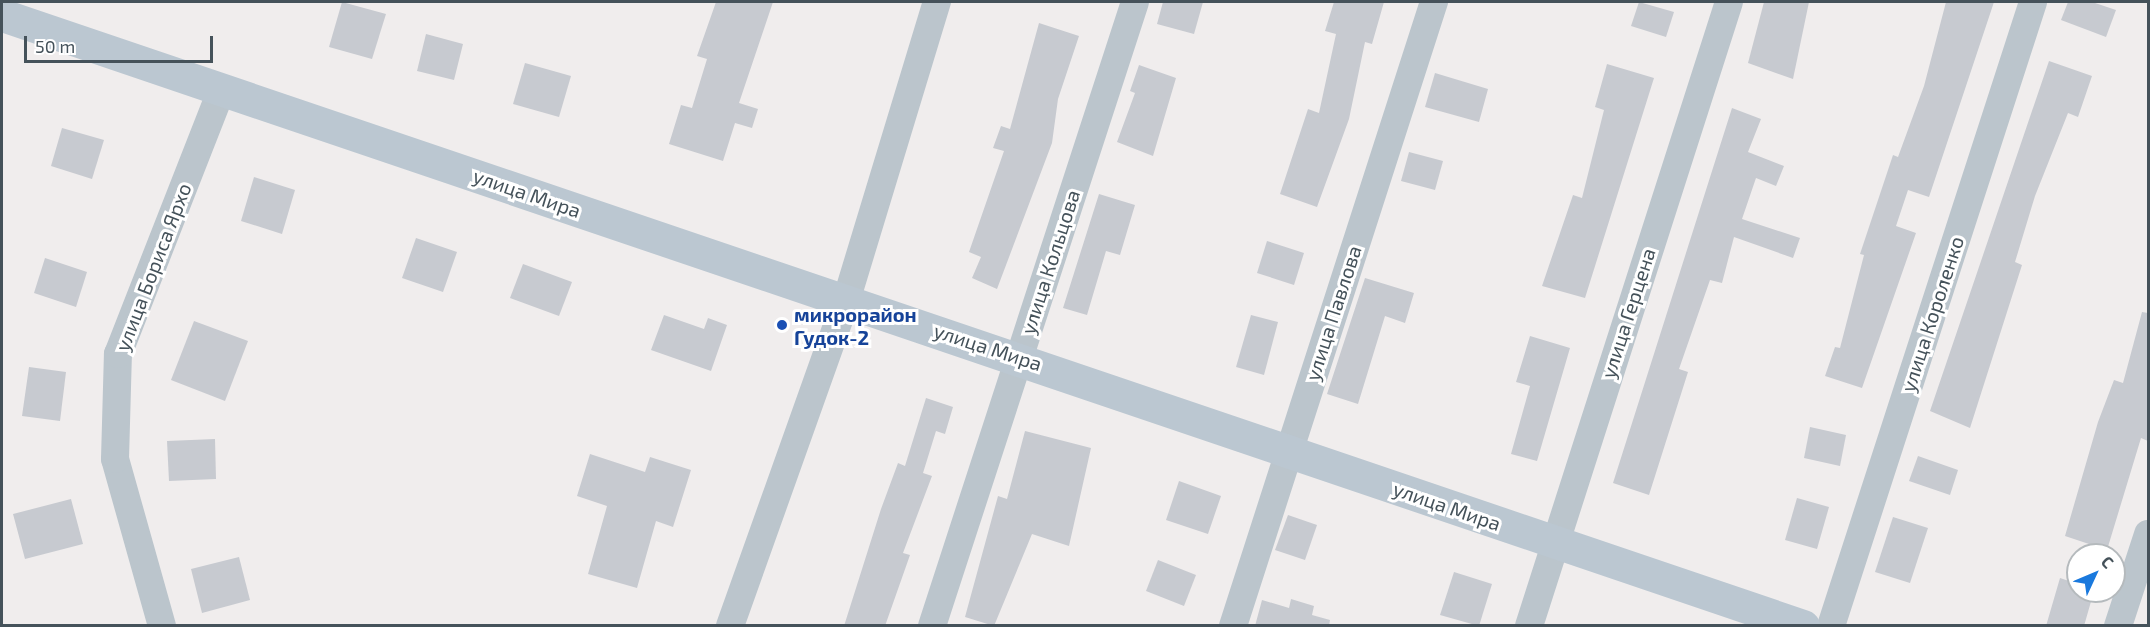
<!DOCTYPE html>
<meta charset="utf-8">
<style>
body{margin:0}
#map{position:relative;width:2150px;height:627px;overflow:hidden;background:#f0eded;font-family:"Exo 2",sans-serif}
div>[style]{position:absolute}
.building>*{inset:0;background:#c7cad0}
.street>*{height:28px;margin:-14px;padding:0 14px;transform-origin:14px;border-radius:14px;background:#bbc5cc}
.secondary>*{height:33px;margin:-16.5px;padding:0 16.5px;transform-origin:16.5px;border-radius:16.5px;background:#bbc7d1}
.dots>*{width:16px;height:16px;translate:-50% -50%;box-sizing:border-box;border:3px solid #fff;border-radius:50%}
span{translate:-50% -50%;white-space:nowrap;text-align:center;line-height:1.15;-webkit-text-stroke:6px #fff;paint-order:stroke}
.street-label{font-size:20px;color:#45525a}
.transit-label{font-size:20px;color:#164399;font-weight:700}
.left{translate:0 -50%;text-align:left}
.frame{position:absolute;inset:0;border:3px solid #45525a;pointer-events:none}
.north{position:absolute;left:2066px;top:543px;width:60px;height:60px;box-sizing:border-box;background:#fff;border:2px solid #b5babd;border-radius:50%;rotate:46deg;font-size:16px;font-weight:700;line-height:24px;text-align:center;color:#45525a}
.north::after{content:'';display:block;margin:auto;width:21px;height:27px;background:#1a79dd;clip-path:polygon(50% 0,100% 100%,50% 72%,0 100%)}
.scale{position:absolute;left:24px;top:36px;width:189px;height:27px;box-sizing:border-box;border:3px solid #45525a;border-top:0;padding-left:8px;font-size:18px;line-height:21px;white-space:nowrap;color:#45525a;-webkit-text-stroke:4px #fff;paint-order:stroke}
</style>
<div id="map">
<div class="building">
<div style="clip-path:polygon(342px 2px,386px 14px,372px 59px,329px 47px)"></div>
<div style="clip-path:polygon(716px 2px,773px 2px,739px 103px,758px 109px,752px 128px,735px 123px,723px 161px,669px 144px,681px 105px,692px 108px,707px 59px,697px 56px)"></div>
<div style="clip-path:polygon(1163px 2px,1203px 2px,1194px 34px,1157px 24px)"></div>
<div style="clip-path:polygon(1334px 2px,1384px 2px,1372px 44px,1365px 42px,1349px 119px,1317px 207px,1280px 194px,1308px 109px,1319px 113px,1336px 34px,1325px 31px)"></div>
<div style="clip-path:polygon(1639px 2px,1674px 12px,1666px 37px,1631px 26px)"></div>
<div style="clip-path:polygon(1764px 2px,1809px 2px,1793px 79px,1748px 63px)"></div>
<div style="clip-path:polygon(1946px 2px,1994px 2px,1929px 197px,1908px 190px,1896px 226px,1916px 233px,1862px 388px,1825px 376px,1835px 347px,1840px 348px,1864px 255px,1860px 254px,1893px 155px,1898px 157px,1924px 86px)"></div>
<div style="clip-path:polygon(2068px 2px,2092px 2px,2116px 10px,2106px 37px,2061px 20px)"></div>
<div style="clip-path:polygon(1039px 23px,1079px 36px,1058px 99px,1052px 143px,997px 289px,972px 278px,981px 257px,969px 252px,1004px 151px,993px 148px,1001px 126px,1010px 129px)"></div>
<div style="clip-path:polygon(426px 34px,463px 44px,454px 80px,417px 71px)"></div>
<div style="clip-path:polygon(2049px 61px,2092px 76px,2078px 117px,2068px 113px,2035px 196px,2015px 262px,2022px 265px,1970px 428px,1930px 411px)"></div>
<div style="clip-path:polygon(525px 63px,571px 76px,559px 117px,513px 104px)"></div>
<div style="clip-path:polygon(1607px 64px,1654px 78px,1585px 298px,1542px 286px,1573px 195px,1582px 198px,1604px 110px,1595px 107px)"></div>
<div style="clip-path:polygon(1139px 65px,1176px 78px,1153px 156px,1117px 142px,1135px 93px,1130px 91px)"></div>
<div style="clip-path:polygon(1435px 73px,1488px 89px,1479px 122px,1425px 107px)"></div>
<div style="clip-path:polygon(1732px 108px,1761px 119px,1748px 152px,1784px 166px,1776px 186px,1756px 178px,1742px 219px,1800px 238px,1793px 258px,1734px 237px,1722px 283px,1710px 280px,1679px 369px,1688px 372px,1649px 495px,1613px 483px)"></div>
<div style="clip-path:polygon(62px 128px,104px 140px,92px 179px,51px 166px)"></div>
<div style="clip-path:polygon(1409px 152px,1443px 161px,1435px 190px,1401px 181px)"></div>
<div style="clip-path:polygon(254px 177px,295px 190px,282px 234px,241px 221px)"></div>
<div style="clip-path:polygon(1099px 194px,1135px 205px,1120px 255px,1106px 251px,1087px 315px,1063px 308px)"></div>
<div style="clip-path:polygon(416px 238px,457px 252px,443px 292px,402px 278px)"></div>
<div style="clip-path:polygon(1267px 241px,1304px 253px,1294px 285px,1257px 273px)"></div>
<div style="clip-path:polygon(45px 258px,87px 272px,76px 307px,34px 293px)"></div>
<div style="clip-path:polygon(523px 264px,572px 282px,559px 316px,510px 298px)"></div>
<div style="clip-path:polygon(1365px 278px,1414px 293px,1405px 323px,1385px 316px,1358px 404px,1327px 394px)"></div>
<div style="clip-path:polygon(2142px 312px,2148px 313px,2148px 441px,2141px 438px,2107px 550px,2065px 536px,2098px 422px,2114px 380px,2123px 383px)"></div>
<div style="clip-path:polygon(664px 315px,704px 329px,708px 318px,727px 325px,711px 371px,651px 350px)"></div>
<div style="clip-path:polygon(1251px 315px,1278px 322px,1264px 375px,1236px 367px)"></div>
<div style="clip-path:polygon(194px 321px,248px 341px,225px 401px,171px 380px)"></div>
<div style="clip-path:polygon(1530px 336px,1570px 348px,1537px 461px,1511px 454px,1530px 386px,1516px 382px)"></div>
<div style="clip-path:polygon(29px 367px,66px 372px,60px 421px,22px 416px)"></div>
<div style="clip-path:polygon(926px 398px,953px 407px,945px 434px,936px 431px,923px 473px,932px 476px,903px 553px,910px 555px,885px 626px,844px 626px,881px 509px,898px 463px,905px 466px)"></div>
<div style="clip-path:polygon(1810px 427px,1846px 435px,1840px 466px,1804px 458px)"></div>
<div style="clip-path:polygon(1025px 431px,1091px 448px,1069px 546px,1032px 534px,994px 626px,965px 617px,998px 496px,1007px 499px)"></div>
<div style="clip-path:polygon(215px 439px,216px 479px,169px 481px,167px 441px)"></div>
<div style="clip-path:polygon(590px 454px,645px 472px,650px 457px,691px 470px,673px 527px,656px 521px,637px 588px,588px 574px,607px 506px,577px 496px)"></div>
<div style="clip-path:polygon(1918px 456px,1958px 470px,1950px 495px,1909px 481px)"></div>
<div style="clip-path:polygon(1179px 481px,1221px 496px,1208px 534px,1166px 520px)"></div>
<div style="clip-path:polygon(1797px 498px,1829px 507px,1817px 549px,1785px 540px)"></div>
<div style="clip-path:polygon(71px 499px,83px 544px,25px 559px,13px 514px)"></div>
<div style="clip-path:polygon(1288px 515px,1317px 525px,1305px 560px,1275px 550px)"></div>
<div style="clip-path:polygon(1893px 517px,1928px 528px,1910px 583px,1875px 572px)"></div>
<div style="clip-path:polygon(239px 557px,250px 600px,202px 613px,191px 569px)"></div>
<div style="clip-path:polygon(1158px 560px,1196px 575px,1184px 606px,1146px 591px)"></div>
<div style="clip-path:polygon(1454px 572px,1492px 584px,1479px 626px,1440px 615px)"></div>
<div style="clip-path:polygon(2060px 578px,2078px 584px,2078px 591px,2094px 591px,2084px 626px,2046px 626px)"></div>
<div style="clip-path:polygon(1291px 599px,1314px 606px,1312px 615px,1330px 620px,1329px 626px,1255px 626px,1262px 600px,1289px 608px)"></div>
</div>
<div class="street">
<div style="left:162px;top:626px;width:173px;rotate:-105.7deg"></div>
<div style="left:115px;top:459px;width:105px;rotate:-88.4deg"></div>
<div style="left:118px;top:354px;width:285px;rotate:-68.6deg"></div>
<div style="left:730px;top:626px;width:345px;rotate:-70.4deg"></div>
<div style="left:846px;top:301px;width:313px;rotate:-73.1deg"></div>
<div style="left:932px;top:626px;width:656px;rotate:-71.98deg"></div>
<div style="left:1233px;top:626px;width:656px;rotate:-72.15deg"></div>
<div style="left:1529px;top:626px;width:655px;rotate:-72.23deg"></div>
<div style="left:1831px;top:626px;width:656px;rotate:-72.06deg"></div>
<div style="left:2118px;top:626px;width:97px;rotate:-71.9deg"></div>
</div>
<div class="secondary">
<div style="left:2px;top:15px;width:1902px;rotate:18.74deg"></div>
</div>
<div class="dots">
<div style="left:782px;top:325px;background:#1a4fb4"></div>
</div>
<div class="street-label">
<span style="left:527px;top:193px;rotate:19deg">улица Мира</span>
<span style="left:1050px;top:262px;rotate:-72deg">улица Кольцова</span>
<span style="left:153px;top:267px;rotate:-69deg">улица Бориса Ярхо</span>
<span style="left:1333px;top:313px;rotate:-72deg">улица Павлова</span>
<span style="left:1628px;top:313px;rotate:-72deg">улица Герцена</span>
<span style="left:1932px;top:314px;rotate:-72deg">улица Короленко</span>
<span style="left:988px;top:347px;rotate:18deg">улица Мира</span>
<span style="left:1447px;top:506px;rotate:19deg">улица Мира</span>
</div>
<div class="transit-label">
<span class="left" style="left:794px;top:326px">микрорайон<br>Гудок-2</span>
</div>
<div class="frame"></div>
<div class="north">С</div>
<div class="scale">50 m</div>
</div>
